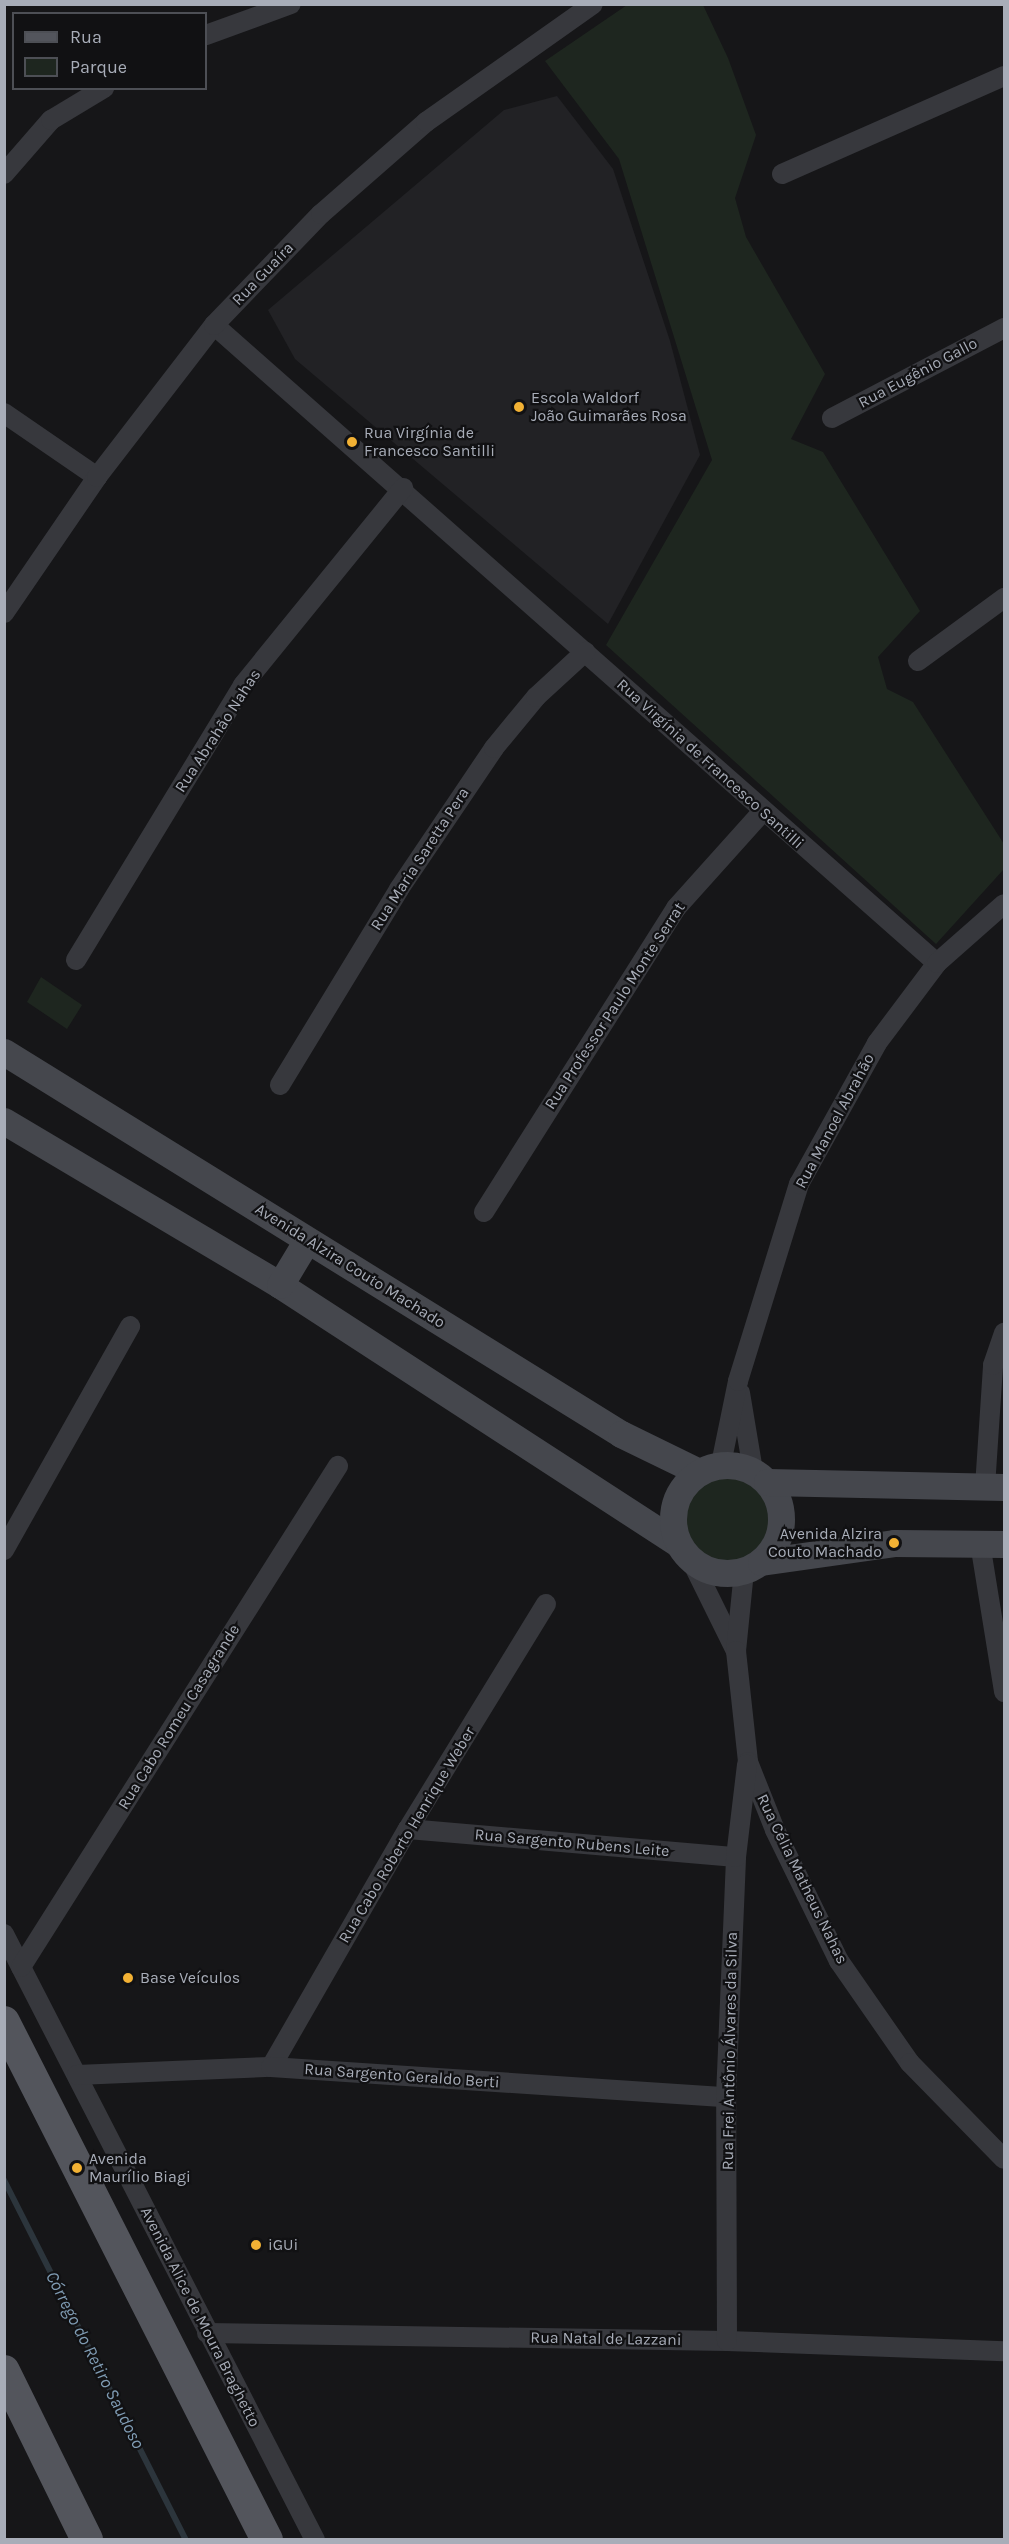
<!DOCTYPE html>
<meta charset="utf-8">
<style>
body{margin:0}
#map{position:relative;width:1009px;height:2544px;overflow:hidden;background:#161618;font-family:Karla,sans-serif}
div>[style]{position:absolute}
.built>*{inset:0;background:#222225}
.green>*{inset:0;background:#1e261f}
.round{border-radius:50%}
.stream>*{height:6px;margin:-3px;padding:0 3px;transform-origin:3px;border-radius:3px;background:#2c353c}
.street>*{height:20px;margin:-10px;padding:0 10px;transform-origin:10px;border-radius:10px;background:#37383d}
.secondary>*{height:27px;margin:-13.5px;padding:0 13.5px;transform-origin:13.5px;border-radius:13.5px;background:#45474d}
.secondary>.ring{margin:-13.5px;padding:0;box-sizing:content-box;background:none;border:27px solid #45474d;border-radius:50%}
.primary>*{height:32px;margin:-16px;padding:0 16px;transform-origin:16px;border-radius:16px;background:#53555c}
.dots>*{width:16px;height:16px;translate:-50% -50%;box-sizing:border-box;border:3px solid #111113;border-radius:50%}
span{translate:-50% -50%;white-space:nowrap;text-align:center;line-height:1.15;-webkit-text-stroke:4.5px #111113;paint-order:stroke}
.street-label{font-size:16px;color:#a8adb8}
.poi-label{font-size:16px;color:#a8adb8}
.left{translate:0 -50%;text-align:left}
.right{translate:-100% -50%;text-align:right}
.water-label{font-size:18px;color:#7f9bb3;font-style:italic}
.frame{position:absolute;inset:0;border:6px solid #a8adb8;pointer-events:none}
.legend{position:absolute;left:12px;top:12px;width:195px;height:78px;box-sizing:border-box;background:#111113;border:2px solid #4d4f55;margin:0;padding:8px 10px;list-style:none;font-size:18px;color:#a8adb8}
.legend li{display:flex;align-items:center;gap:12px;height:30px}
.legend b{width:30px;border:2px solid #4d4f55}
</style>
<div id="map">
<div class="built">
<div style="clip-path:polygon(557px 96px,613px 169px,670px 341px,700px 455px,608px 624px,295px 359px,268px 310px,504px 110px)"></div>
</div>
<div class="green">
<div style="clip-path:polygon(627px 5px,703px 5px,728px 58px,756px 135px,735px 198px,746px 237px,825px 374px,791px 439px,823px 452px,920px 611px,878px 657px,887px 689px,913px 702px,1004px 844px,1004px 869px,936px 944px,606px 645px,712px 460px,619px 159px,545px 61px)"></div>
<div style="clip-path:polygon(41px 977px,82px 1005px,67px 1029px,27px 1002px)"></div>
<div class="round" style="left:684px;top:1478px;width:86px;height:86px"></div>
</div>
<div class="stream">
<div style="left:4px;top:2180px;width:403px;rotate:63.2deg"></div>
</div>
<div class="street">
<div style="left:206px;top:35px;width:90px;rotate:-20deg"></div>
<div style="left:4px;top:174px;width:72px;rotate:-49deg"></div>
<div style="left:51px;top:120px;width:62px;rotate:-31.1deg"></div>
<div style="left:782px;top:174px;width:243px;rotate:-23.8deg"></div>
<div style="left:214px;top:325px;width:964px;rotate:41.43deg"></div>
<div style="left:4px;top:413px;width:113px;rotate:34.5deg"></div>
<div style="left:832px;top:418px;width:194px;rotate:-27.6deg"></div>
<div style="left:4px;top:613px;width:165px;rotate:-55.6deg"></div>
<div style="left:97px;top:477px;width:192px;rotate:-52.4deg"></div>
<div style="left:214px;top:325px;width:154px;rotate:-46.1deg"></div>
<div style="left:321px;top:214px;width:140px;rotate:-41.2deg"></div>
<div style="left:426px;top:122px;width:204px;rotate:-35.2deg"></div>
<div style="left:918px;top:661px;width:107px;rotate:-36.2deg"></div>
<div style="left:76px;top:960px;width:322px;rotate:-58.7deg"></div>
<div style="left:243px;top:685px;width:254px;rotate:-50.9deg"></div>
<div style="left:280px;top:1085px;width:229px;rotate:-58.7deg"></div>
<div style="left:399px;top:889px;width:170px;rotate:-56deg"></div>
<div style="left:494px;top:748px;width:66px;rotate:-50.5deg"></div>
<div style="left:536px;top:697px;width:67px;rotate:-42.6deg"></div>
<div style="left:484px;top:1212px;width:360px;rotate:-57.7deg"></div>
<div style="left:676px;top:908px;width:129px;rotate:-48.1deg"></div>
<div style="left:740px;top:1393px;width:79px;rotate:80.5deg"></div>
<div style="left:721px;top:1464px;width:85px;rotate:-78.4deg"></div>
<div style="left:738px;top:1381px;width:206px;rotate:-72.8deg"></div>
<div style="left:799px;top:1184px;width:161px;rotate:-61deg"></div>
<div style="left:877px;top:1043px;width:100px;rotate:-53.1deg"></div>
<div style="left:937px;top:963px;width:89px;rotate:-41.4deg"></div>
<div style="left:985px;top:1487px;width:122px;rotate:-86.2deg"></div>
<div style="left:993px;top:1365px;width:34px;rotate:-71deg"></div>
<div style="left:980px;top:1543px;width:151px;rotate:80.8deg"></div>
<div style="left:4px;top:1550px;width:257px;rotate:-60.6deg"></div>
<div style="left:690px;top:1558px;width:104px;rotate:63.7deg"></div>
<div style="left:744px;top:1571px;width:80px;rotate:95.7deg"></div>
<div style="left:736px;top:1651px;width:112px;rotate:83.8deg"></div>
<div style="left:748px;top:1762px;width:73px;rotate:68.3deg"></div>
<div style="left:775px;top:1830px;width:146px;rotate:64deg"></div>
<div style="left:839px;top:1961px;width:124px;rotate:55.2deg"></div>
<div style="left:910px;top:2063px;width:134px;rotate:45.6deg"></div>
<div style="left:408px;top:1829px;width:329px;rotate:4.9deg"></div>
<div style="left:4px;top:1934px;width:681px;rotate:62.83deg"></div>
<div style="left:21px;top:1967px;width:593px;rotate:-57.68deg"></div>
<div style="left:271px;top:2067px;width:275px;rotate:-60.1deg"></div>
<div style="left:408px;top:1829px;width:264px;rotate:-58.5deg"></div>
<div style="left:77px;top:2075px;width:194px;rotate:-2.4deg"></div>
<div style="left:271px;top:2067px;width:456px;rotate:3.8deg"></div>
<div style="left:207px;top:2333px;width:520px;rotate:0.88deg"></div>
<div style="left:727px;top:2341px;width:277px;rotate:2.1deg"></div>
<div style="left:727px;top:2341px;width:244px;rotate:-90.2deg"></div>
<div style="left:726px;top:2097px;width:240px;rotate:-87.6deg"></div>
<div style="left:736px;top:1857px;width:93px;rotate:-83.2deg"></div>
</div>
<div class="secondary">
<div style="left:4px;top:1052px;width:726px;rotate:31.76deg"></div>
<div style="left:621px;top:1434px;width:87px;rotate:26deg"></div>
<div style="left:4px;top:1121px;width:321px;rotate:30.7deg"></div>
<div style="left:280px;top:1285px;width:474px;rotate:33deg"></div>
<div style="left:280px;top:1285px;width:52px;rotate:-59deg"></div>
<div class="ring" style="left:673px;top:1465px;width:81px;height:81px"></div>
<div style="left:767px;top:1482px;width:237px;rotate:1.2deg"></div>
<div style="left:761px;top:1562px;width:134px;rotate:-8.1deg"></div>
<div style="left:894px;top:1543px;width:110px;rotate:0.5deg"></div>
</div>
<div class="primary">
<div style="left:4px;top:2022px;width:581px;rotate:63.08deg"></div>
<div style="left:4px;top:2371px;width:188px;rotate:63.8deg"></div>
</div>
<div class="dots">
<div style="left:519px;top:407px;background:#f2b134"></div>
<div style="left:352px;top:442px;background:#f2b134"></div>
<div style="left:894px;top:1543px;background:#f2b134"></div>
<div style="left:128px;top:1978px;background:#f2b134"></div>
<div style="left:77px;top:2168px;background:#f2b134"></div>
<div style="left:256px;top:2245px;background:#f2b134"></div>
</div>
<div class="street-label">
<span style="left:263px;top:274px;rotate:-46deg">Rua Guaíra</span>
<span style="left:918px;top:373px;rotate:-28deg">Rua Eugênio Gallo</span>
<span style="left:218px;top:731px;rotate:-57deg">Rua Abrahão Nahas</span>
<span style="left:710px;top:764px;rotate:42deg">Rua Virgínia de Francesco Santilli</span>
<span style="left:420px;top:859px;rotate:-57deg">Rua Maria Saretta Pera</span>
<span style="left:615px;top:1006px;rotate:-57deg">Rua Professor Paulo Monte Serrat</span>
<span style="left:835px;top:1121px;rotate:-62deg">Rua Manoel Abrahão</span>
<span style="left:350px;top:1266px;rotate:32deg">Avenida Alzira Couto Machado</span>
<span style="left:179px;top:1717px;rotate:-58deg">Rua Cabo Romeu Casagrande</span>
<span style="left:407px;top:1835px;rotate:-59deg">Rua Cabo Roberto Henrique Weber</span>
<span style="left:572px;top:1843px;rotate:5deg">Rua Sargento Rubens Leite</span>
<span style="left:802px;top:1879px;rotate:64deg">Rua Célia Matheus Nahas</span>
<span style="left:730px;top:2051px;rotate:-89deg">Rua Frei Antônio Álvares da Silva</span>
<span style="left:402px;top:2076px;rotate:4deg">Rua Sargento Geraldo Berti</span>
<span style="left:200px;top:2317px;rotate:63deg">Avenida Alice de Moura Braghetto</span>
<span style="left:606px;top:2339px;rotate:1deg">Rua Natal de Lazzani</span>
</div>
<div class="poi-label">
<span class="left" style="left:531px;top:407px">Escola Waldorf<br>João Guimarães Rosa</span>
<span class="left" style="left:364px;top:442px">Rua Virgínia de<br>Francesco Santilli</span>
<span class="right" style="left:882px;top:1543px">Avenida Alzira<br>Couto Machado</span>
<span class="left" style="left:140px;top:1978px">Base Veículos</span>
<span class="left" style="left:89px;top:2168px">Avenida<br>Maurílio Biagi</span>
<span class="left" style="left:268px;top:2245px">iGUi</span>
</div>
<div class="water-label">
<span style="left:95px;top:2360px;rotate:63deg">Córrego do Retiro Saudoso</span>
</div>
<div class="frame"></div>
<ul class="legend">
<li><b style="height:8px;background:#53555c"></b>Rua</li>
<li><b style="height:16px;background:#1e261f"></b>Parque</li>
</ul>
</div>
